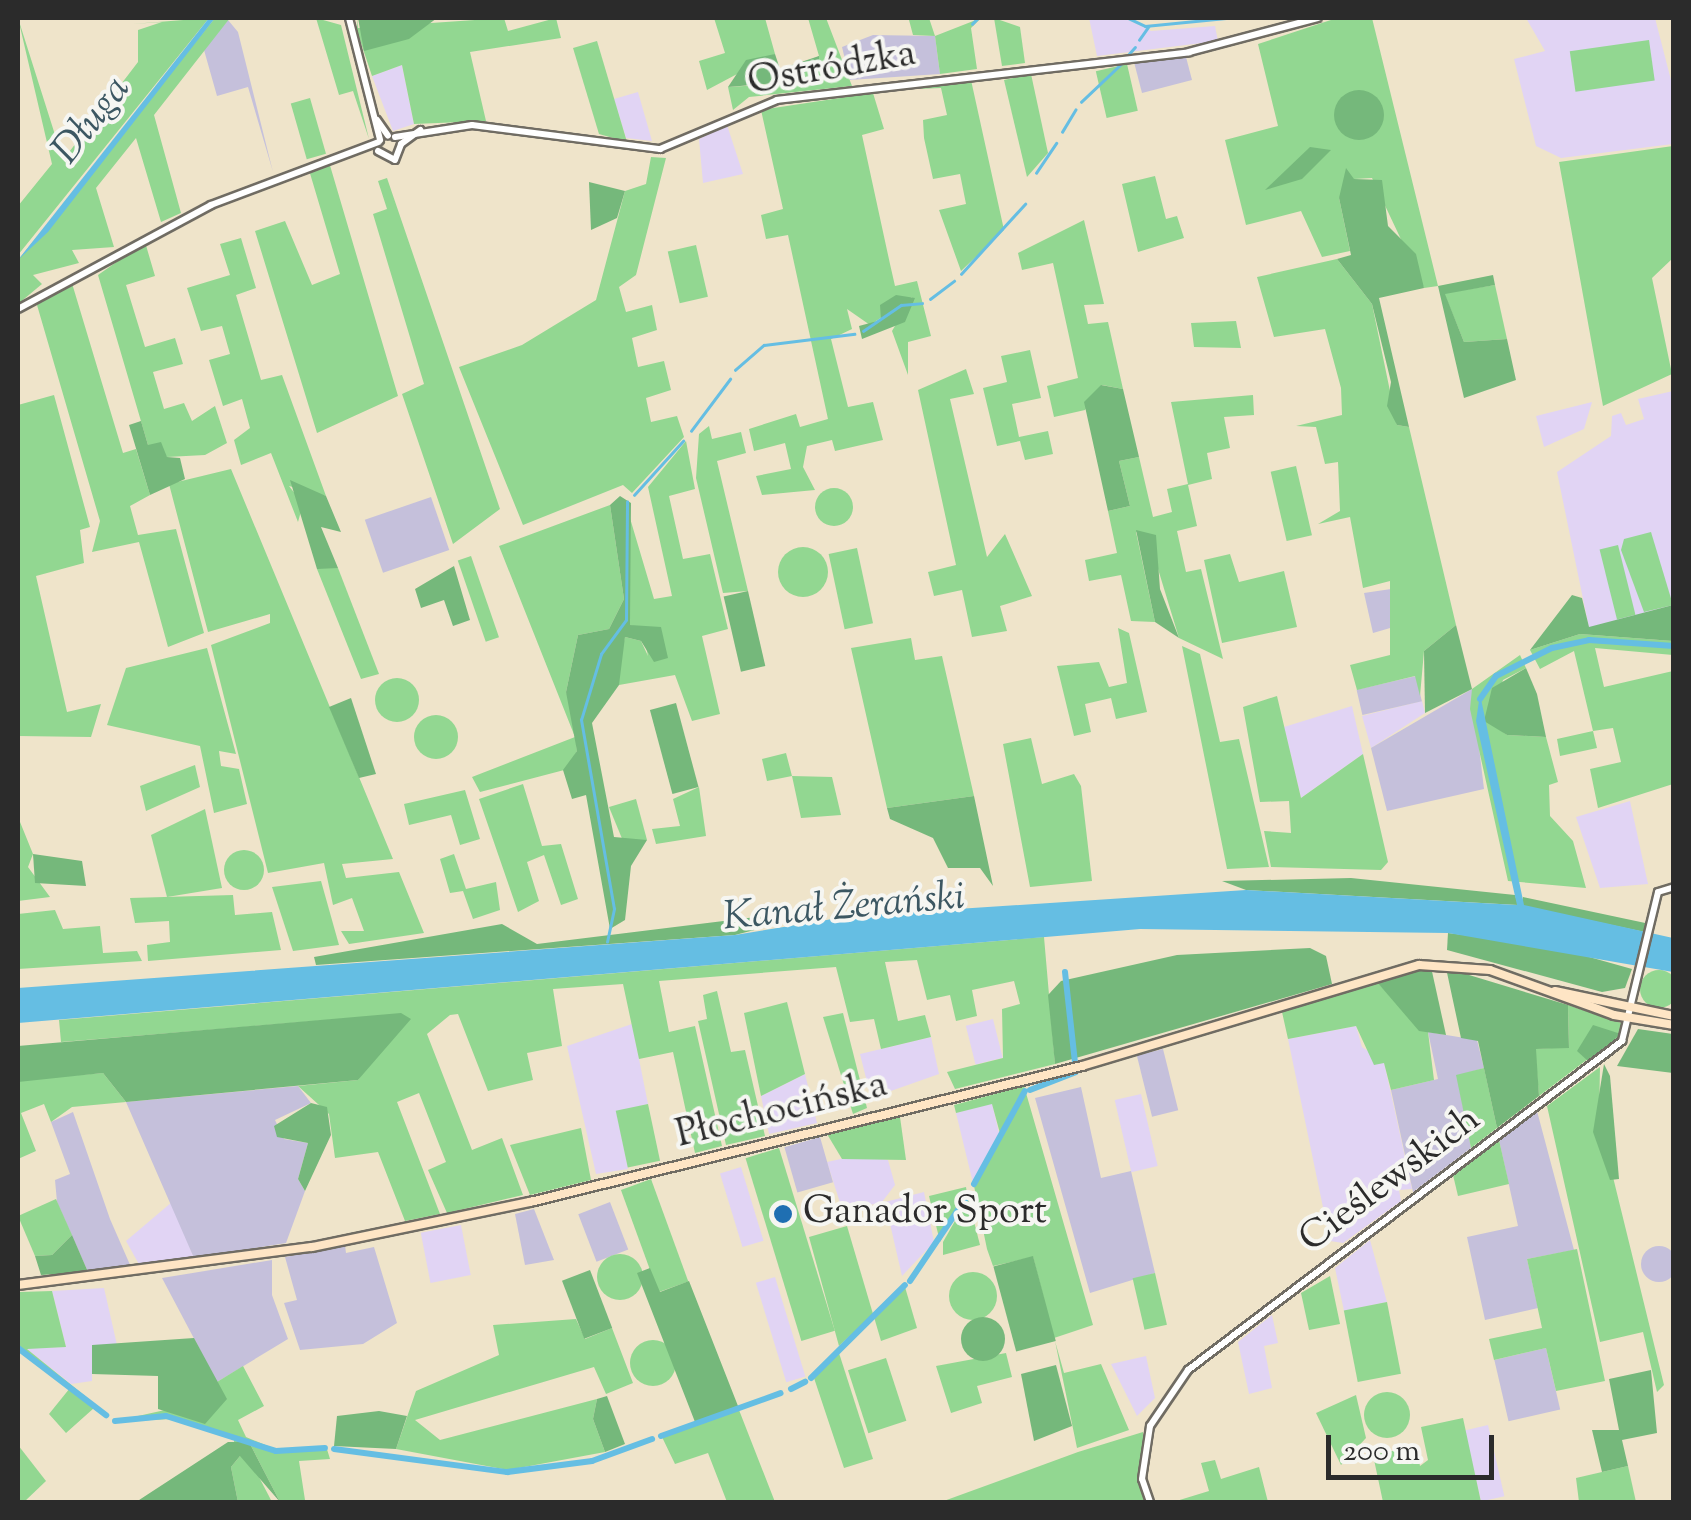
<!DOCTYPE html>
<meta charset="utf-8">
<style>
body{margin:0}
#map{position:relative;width:1691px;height:1520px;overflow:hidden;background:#efe4ca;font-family:"Sorts Mill Goudy",serif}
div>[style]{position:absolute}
.built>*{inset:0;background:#e1d4f4;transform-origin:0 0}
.industrial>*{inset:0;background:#c5c0db;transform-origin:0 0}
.round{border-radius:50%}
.green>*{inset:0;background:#92d791;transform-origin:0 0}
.forest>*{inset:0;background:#75b87b;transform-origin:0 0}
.water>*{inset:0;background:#65bee3}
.stream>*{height:2.5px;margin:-1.25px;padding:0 1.25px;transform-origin:1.25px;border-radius:1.25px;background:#65bee3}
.canal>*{height:6px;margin:-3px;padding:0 3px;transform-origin:3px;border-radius:3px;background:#65bee3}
.roads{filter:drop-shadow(2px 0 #706c63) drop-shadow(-2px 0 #706c63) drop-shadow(0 2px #706c63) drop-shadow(0 -2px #706c63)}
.tertiary>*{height:6px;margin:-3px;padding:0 3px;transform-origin:3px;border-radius:3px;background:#fff}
.secondary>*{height:8px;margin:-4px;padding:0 4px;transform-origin:4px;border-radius:4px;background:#fee5c5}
.dots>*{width:28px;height:28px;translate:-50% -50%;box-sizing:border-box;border:5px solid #f6f6f2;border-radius:50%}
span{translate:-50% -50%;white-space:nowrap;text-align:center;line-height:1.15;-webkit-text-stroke:8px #f6f6f2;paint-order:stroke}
.street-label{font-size:38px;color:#2b2b2b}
.poi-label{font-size:38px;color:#2b2b2b}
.left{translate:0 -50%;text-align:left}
.water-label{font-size:40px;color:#3c5762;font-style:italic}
.frame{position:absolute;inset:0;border:20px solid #2b2b2b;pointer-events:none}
.scale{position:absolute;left:1326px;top:1435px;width:168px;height:45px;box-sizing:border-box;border:5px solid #2b2b2b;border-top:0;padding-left:12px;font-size:30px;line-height:35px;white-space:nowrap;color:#2b2b2b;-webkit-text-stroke:8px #f6f6f2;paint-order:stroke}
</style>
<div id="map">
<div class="built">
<i style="clip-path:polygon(1089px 18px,1124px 18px,1151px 31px,1215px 26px,1218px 41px,1097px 56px)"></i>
<i style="clip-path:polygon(1526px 18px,1655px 18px,1673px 88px,1673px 144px,1561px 158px,1536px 146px,1514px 59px,1545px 51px)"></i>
<i style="clip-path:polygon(402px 65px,414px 124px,393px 131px,372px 76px)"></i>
<i style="clip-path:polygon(638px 92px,652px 141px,626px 138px,614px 99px)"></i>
<i style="clip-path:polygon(727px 125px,743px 174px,703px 183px,699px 139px)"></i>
<i style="clip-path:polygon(1673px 391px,1673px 605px,1589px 628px,1557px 472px,1611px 436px,1612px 416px,1621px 413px,1626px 425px,1644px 419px,1638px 399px)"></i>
<i style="clip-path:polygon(1592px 402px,1584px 429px,1544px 447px,1536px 416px)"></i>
<i style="clip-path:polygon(1422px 701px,1425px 713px,1371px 748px,1362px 716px)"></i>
<i style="clip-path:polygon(1352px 706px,1363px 754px,1301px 798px,1284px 727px)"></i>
<i style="clip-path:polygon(1630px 801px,1648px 884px,1600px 888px,1576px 817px)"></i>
<i style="left:993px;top:1019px;width:40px;height:28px;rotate:76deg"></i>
<i style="clip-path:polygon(632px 1024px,648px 1104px,617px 1112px,628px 1169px,596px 1174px,567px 1046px)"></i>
<i style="clip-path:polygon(1356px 1026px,1362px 1047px,1384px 1062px,1412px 1189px,1399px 1190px,1401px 1201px,1343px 1243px,1330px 1241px,1288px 1039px)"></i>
<i style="clip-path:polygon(931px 1037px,939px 1074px,871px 1098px,860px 1054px)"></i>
<i style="clip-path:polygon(805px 1074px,817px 1123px,769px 1134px,761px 1096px)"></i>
<i style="left:1141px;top:1094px;width:74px;height:27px;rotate:77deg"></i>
<i style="clip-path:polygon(992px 1103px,999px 1133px,973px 1183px,956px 1113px)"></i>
<i style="clip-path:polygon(859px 1155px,888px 1160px,895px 1185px,882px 1202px,843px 1212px,827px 1162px)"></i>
<i style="left:741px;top:1167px;width:77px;height:22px;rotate:73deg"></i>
<i style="clip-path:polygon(924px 1192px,934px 1242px,902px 1276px,885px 1202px)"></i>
<i style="clip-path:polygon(172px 1202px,194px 1258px,140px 1266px,126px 1241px)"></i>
<i style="left:461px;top:1225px;width:51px;height:41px;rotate:79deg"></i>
<i style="clip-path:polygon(1370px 1240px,1387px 1302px,1344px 1311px,1335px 1268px)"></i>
<i style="left:775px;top:1277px;width:104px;height:20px;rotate:73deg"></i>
<i style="clip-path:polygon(104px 1288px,117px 1345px,92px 1346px,92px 1381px,71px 1384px,25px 1348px,66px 1347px,52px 1291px)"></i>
<i style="clip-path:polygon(1272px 1315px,1278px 1343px,1264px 1346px,1272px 1388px,1249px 1394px,1238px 1342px)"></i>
<i style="clip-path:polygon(1146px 1356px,1155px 1398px,1137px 1416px,1111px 1364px)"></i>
<i style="left:1488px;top:1425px;width:73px;height:24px;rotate:77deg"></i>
</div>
<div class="industrial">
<i style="clip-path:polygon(228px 20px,238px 32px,273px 172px,248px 87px,217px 96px,204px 50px)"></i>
<i style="clip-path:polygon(873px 35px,935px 36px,940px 74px,850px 80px,842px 47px)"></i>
<i style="clip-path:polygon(1186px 57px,1192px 80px,1142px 93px,1134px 62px)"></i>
<i style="left:431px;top:497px;width:56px;height:70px;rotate:71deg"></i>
<i style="clip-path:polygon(1391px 589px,1397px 626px,1373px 633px,1364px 593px)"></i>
<i style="left:1416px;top:676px;width:26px;height:61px;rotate:77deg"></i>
<i style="clip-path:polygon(1472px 689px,1484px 789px,1387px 811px,1371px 748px)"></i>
<i style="clip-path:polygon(1428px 1032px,1477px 1040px,1484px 1068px,1457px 1076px,1471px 1148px,1413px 1192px,1391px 1090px,1438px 1079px)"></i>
<i style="left:1163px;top:1049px;width:63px;height:27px;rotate:76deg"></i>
<i style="clip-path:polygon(298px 1086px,311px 1103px,275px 1120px,284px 1139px,308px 1143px,298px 1179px,305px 1191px,286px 1243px,194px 1258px,126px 1102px)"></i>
<i style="clip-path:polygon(1081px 1087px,1101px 1178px,1131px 1171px,1155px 1273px,1090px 1293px,1035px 1098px)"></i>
<i style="clip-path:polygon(1537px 1111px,1574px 1250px,1527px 1259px,1538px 1308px,1485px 1320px,1467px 1237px,1518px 1226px,1499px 1140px)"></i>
<i style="clip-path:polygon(73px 1112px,110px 1219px,131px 1267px,88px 1272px,57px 1202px,55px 1180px,70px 1174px,51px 1122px)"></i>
<i style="left:820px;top:1137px;width:47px;height:37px;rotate:74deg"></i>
<i style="left:610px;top:1202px;width:51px;height:34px;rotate:69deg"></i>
<i style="clip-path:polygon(534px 1209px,554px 1260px,525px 1265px,515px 1214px)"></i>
<i style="clip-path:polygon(345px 1245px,346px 1253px,374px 1247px,397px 1323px,363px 1344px,300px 1350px,284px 1303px,297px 1300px,285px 1257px)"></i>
<i class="round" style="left:1641px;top:1246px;width:36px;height:36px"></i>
<i style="clip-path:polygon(272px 1260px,272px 1295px,288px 1339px,217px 1382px,162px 1278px)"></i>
<i style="left:1546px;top:1348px;width:63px;height:53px;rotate:77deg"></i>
</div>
<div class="green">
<i style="clip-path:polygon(18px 18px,63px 160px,138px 62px,138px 30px,162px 22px,132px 24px,209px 18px,18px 255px,18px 206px,52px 164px)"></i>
<i style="clip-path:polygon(215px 18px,230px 18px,154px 115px,181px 213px,161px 222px,136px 138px,96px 188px,114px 247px,72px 250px,79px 263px,33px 275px,42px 284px,18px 304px,18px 260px)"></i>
<i style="clip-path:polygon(316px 18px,341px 25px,369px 139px,353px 91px,339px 95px)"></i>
<i style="clip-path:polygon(357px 18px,358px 28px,504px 18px,508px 31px,556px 18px,561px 38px,470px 52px,486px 121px,414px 124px,402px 65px,372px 76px,357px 31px)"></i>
<i style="clip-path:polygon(714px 18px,765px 18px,775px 54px,707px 90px,699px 61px,725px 53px)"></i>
<i style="clip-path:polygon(808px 18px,826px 18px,852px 86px,749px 97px,733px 110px,728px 87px,774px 84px,819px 56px)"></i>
<i style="clip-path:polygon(929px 18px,935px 36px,981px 18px,971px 28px,977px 69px,940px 74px,935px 36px,913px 35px,909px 20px)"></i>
<i style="clip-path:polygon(994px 18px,1020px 27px,1025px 63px,1002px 66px)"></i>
<i style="clip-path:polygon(1337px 18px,1372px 18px,1438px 286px,1424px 288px,1372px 178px,1354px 179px,1339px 198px,1350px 251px,1322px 257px,1301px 211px,1246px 225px,1225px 140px,1278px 126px,1258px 44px)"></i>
<i style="left:1649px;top:40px;width:41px;height:80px;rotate:82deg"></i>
<i style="clip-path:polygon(597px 41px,627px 142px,599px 134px,573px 48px)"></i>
<i style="left:1127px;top:64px;width:48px;height:32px;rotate:77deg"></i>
<i style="clip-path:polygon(1031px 74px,1048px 153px,1027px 177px,1004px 80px)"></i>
<i style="clip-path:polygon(971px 80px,1004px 230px,961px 271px,939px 210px,966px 204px,960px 174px,933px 179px,924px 138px,923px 120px,947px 115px,941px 88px,917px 89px)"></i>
<i style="clip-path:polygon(873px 93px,884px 129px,862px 135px,890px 264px,895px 286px,917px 281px,931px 336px,908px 342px,908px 375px,892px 331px,912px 297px,870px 325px,847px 309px,852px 329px,831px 339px,848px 407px,873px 402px,883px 440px,835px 451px,832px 440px,807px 446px,803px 467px,815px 490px,762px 495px,756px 476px,791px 469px,785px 443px,754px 451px,749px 429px,796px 414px,800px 427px,828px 419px,788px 235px,766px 239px,761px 215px,783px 209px,761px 110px)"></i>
<i style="left:310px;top:98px;width:58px;height:20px;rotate:74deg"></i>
<i style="clip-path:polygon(1673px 146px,1673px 258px,1652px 278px,1672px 374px,1603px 406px,1559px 162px)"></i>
<i style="clip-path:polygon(651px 157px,666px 158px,636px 275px,619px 287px,626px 312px,652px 305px,657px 330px,632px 338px,638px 367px,664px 361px,671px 390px,646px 398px,651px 422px,677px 416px,684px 437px,632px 493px,623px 485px,523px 525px,459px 367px,522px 345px,596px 300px,625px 191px,646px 184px)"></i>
<i style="clip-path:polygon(329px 162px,398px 396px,317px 433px,255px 231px,285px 221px,312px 285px,340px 274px,309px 170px)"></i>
<i style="clip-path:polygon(1155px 176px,1166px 219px,1177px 216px,1184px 238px,1138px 252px,1122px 184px)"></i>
<i style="clip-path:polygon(387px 178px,500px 509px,453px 544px,402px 394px,424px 384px,373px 214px,387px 209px,378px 181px)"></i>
<i style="clip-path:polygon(1084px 220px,1104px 304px,1084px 305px,1088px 324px,1108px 322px,1123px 389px,1102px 385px,1085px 410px,1054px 417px,1047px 386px,1078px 378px,1069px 336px,1053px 263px,1022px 270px,1018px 253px)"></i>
<i style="clip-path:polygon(241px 238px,256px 288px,236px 295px,261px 380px,282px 375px,326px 496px,289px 486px,303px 504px,298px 522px,271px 453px,241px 465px,234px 440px,250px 428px,242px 399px,223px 406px,209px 360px,230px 354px,222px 326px,201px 331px,187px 288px,230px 275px,220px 244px)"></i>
<i style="clip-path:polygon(145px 242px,155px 276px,126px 285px,145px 347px,175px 338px,183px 364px,153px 372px,164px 409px,184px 403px,192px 421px,215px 406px,227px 443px,205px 455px,167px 457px,148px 445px,98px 275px)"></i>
<i style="left:696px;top:245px;width:53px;height:29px;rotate:77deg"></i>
<i style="clip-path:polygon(1337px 259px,1372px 304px,1397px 425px,1409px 427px,1456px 625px,1424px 651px,1420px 696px,1415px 676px,1357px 690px,1350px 665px,1390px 655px,1390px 581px,1363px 588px,1350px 517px,1318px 524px,1340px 511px,1338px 462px,1325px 464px,1316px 427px,1296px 426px,1342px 415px,1341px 388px,1325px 329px,1274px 337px,1257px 277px)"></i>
<i style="clip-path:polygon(71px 280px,123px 453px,136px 449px,150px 495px,130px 506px,138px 535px,176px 529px,204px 633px,168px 647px,139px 542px,92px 552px,100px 521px,37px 305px)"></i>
<i style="clip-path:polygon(1495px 285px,1507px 339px,1464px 342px,1444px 293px)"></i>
<i style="clip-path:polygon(1236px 321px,1241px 348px,1194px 347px,1191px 323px)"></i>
<i style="clip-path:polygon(1030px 350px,1041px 398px,1012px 404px,1019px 437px,1048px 431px,1053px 454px,1025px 460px,1020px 441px,997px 446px,983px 388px,1007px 382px,1001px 356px)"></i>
<i style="clip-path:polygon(966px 369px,974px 394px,950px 399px,987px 557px,1005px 534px,1032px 596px,1000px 606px,1007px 631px,972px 637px,962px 590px,934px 596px,928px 572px,956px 565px,918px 390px)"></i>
<i style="clip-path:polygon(54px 395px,90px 527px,80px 530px,84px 563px,36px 576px,67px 712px,101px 704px,91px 737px,18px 736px,18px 405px)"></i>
<i style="clip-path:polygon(1253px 395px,1254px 415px,1224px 417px,1230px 448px,1207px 453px,1212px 479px,1188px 485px,1197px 526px,1177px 531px,1186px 572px,1201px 569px,1223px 659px,1179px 638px,1148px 536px,1136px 532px,1155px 622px,1131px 621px,1121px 575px,1089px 581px,1085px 560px,1117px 553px,1108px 511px,1130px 506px,1119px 461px,1139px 457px,1153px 517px,1172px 512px,1167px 489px,1188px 484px,1171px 402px)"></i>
<i style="clip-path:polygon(709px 426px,712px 439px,741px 432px,746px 453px,717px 461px,748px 591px,723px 593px,696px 478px,699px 434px)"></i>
<i style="clip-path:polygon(686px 441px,695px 489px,669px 496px,683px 559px,710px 554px,728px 629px,702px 636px,720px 714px,692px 721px,675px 675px,619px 685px,616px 673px,625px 637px,641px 641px,648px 656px,642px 629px,630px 625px,627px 508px,654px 599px,672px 596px,648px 487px)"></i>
<i style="left:1296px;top:466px;width:71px;height:26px;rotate:77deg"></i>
<i style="clip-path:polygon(231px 469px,393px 859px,342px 864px,346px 878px,399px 872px,424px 933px,349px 944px,341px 931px,364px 931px,352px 898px,333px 905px,324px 863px,268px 873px,211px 645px,270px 623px,270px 614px,208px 632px,169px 484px)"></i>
<i class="round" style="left:815px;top:488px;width:38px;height:38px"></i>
<i style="clip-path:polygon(610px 505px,624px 599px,609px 629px,578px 635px,566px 692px,574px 707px,577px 751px,568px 769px,480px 792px,472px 777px,575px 737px,499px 546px)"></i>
<i style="clip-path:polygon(1651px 532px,1673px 605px,1644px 612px,1621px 550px,1624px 539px)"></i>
<i style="left:1618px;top:545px;width:72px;height:19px;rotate:76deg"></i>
<i class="round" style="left:778px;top:547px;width:50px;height:50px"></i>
<i style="left:857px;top:548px;width:77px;height:29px;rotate:78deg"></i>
<i style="clip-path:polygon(1230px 554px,1239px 582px,1284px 571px,1297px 627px,1222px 643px,1204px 560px)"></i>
<i style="left:471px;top:556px;width:86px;height:14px;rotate:71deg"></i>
<i style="clip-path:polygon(324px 563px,338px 568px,379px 674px,361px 679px,317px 569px)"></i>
<i style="clip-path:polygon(1118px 628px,1129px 633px,1147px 712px,1116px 719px,1111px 698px,1085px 704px,1091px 732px,1074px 736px,1057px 666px,1099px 662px,1109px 687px,1127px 683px)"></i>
<i style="clip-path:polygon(1580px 634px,1673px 641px,1673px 655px,1595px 648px,1604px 687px,1673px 671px,1673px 784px,1598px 808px,1590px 769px,1621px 762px,1613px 728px,1593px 731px,1597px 748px,1560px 756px,1557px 739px,1593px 731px,1574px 651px,1540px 669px,1530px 650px)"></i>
<i style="clip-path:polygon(911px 638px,915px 660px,942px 656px,974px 796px,887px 808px,851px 648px)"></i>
<i style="clip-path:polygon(1182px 646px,1200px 654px,1220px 742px,1239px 739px,1269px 867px,1227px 869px)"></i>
<i style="clip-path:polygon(207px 648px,236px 754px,219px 751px,221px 766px,239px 769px,247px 804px,214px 813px,200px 746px,107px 725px,126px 668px)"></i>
<i style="clip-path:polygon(1520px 655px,1526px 668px,1503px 680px,1491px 723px,1507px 735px,1546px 737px,1558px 782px,1549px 785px,1550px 816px,1573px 841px,1586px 888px,1508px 881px,1470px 709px,1472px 689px)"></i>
<i class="round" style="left:375px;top:678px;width:44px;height:44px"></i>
<i style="clip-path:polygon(1277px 696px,1301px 798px,1363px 754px,1388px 862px,1381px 870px,1271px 867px,1264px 831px,1291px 833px,1289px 801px,1260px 802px,1243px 707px)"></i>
<i class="round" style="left:414px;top:715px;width:44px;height:44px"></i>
<i style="clip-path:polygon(1031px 738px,1042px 784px,1074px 774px,1081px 786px,1092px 881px,1030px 887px,1003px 744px)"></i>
<i style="clip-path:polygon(786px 753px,792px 776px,832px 777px,841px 815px,801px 818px,792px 776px,767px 781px,762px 759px)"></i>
<i style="clip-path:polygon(195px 765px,200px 787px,146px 811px,140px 786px)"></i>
<i style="clip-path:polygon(523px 784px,542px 846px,561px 844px,578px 899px,561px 905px,544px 855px,527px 862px,539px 901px,518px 912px,479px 799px)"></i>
<i style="clip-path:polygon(699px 787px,706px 836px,656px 844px,652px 829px,680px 826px,673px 799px)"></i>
<i style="clip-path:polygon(465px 790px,480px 839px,460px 845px,451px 815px,409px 825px,404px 804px)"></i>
<i style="clip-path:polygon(636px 799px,647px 840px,623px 841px,609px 807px)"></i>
<i style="clip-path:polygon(205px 809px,222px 888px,167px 897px,151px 835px)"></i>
<i style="clip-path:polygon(18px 817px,33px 854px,28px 867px,50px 897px,18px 901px)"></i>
<i class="round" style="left:224px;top:850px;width:40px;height:40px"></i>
<i style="clip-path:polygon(454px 854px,466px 889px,496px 882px,500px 910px,473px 919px,463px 891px,450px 893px,440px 859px)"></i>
<i style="clip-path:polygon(321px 881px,339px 945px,293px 951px,272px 887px)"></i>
<i style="clip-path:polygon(233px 895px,235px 915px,272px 912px,281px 950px,148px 961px,147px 945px,170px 942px,169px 921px,135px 923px,130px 898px)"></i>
<i style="clip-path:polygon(55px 910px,63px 929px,100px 926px,103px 953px,137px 951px,142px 961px,18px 969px,18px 914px)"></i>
<i style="clip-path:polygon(1044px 937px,1055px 1064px,955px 1089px,947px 1072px,1003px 1058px,1002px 1009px,1020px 1004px,1014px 981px,972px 990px,977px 1016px,956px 1021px,950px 995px,927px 1000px,917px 960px,885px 962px,898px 1021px,925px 1015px,931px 1037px,881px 1049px,874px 1019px,850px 1022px,836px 967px,659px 981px,669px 1032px,695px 1026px,722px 1146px,695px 1153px,673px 1052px,639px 1059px,623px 984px,553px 989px,562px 1046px,527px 1053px,533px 1080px,488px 1091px,458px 1014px,450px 1015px,427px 1034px,472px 1150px,502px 1138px,523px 1195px,447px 1213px,428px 1170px,446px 1162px,419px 1093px,397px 1102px,440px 1214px,405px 1221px,378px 1152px,335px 1158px,329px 1114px,298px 1086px,358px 1080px,401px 1014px,61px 1042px,59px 1020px)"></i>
<i class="round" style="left:1640px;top:970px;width:38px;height:38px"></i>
<i style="clip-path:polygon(1377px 982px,1428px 1032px,1434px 1080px,1391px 1090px,1384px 1063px,1374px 1065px,1356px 1026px,1288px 1039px,1282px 1012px)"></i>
<i style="clip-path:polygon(717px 991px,731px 1052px,745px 1050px,765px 1136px,726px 1145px,698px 1021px,707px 1019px,703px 995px)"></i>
<i style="clip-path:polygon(787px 1002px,805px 1074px,761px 1096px,744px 1013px)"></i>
<i style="clip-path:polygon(1568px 1005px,1621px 1023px,1621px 1034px,1539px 1096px,1535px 1049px,1569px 1047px)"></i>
<i style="clip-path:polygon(843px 1013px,867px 1108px,853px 1114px,823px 1017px)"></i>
<i style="clip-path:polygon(1600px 1067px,1599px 1120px,1664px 1385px,1657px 1392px,1643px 1332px,1600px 1342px,1547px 1106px)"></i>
<i style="clip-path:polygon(1484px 1068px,1497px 1128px,1471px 1148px,1456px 1075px)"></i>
<i style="clip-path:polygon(103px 1073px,126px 1102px,72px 1107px,51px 1122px,44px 1104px,21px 1113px,36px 1151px,18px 1159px,18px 1080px)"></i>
<i style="clip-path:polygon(1024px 1086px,1093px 1325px,1054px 1338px,1033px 1257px,993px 1266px,987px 1249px,974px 1186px,1001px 1137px,992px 1104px,956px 1113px,954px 1105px)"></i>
<i style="left:648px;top:1104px;width:58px;height:33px;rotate:78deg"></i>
<i style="clip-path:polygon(900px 1117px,906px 1160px,842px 1159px,827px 1134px)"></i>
<i style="clip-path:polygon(581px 1128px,591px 1180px,530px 1195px,510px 1145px)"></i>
<i style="clip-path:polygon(1499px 1140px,1509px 1184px,1458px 1196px,1453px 1175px)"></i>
<i style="left:779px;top:1148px;width:191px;height:35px;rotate:73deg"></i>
<i style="left:651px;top:1179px;width:109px;height:32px;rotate:70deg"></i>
<i style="clip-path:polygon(966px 1187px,967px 1194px,940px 1242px,929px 1196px)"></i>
<i style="clip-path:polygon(968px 1198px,980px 1245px,943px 1255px,943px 1242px)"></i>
<i style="clip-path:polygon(56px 1199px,72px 1235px,52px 1255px,35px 1256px,18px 1216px)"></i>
<i style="clip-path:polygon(847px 1226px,873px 1314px,839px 1346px,809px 1237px)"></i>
<i style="clip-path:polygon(1577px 1249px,1605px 1381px,1556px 1391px,1546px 1348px,1494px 1360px,1489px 1339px,1542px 1328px,1527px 1259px)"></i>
<i class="round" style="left:597px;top:1254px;width:46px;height:46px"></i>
<i class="round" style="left:949px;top:1272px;width:48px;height:48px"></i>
<i style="left:1155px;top:1273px;width:53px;height:23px;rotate:77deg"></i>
<i style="clip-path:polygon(1330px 1276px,1340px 1324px,1309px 1330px,1301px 1293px)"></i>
<i style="clip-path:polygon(905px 1287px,917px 1328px,881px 1341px,874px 1317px)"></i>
<i style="clip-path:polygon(52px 1291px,66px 1347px,27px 1349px,107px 1414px,94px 1408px,66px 1433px,49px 1414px,70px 1388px,18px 1349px,20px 1292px)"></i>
<i style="left:1387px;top:1302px;width:73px;height:44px;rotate:79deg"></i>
<i style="clip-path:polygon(576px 1319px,585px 1339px,612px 1328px,633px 1383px,606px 1394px,594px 1367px,415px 1420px,440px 1440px,597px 1399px,593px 1419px,605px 1452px,508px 1470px,396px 1449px,416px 1391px,499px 1355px,493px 1325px)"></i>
<i class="round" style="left:630px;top:1340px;width:46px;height:46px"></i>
<i style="clip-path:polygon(1055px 1341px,1064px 1373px,1101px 1364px,1129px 1430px,1077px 1448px)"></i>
<i style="clip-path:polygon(839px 1353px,873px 1459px,844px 1468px,814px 1378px)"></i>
<i style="clip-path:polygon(1006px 1353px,1012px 1377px,977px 1386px,982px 1403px,951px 1413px,936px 1366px)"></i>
<i style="left:886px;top:1358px;width:66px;height:40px;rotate:72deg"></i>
<i style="clip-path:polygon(243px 1366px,264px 1406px,238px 1420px,246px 1437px,275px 1449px,326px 1446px,330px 1459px,299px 1461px,305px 1500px,280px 1502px,249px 1442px,234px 1446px,234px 1436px,171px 1419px,111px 1422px,174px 1408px,208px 1414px,226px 1399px,217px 1382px)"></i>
<i class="round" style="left:1364px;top:1392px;width:46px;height:46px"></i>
<i style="clip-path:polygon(1356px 1395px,1366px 1438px,1341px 1465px,1316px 1413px)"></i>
<i style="clip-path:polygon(739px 1410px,775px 1502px,727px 1502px,708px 1453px,675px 1464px,662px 1437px)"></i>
<i style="clip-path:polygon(1463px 1418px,1481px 1502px,1383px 1502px,1373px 1455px,1416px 1446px,1420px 1466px,1428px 1460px,1421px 1427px)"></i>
<i style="clip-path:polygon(1143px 1432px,1145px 1502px,941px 1502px,1078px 1452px)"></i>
<i style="clip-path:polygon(18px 1445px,46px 1481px,24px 1502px,18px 1502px)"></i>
<i style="clip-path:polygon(240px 1456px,248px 1456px,272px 1502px,238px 1502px,231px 1467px)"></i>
<i style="clip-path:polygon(1215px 1460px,1221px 1479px,1259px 1467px,1268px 1502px,1173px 1502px,1209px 1491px,1201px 1463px)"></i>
<i style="clip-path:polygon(1628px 1466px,1636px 1502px,1579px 1502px,1576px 1478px)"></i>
</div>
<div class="forest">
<i style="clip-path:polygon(358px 18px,437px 18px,409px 39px,364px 51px)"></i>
<i style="clip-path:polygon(775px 54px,780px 69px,819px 56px,819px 64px,789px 82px,728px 87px,746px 60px)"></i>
<i class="round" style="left:1334px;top:90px;width:50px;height:50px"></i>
<i style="clip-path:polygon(1310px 147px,1331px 150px,1302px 179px,1265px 190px)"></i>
<i style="clip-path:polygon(1346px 168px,1354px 179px,1382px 180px,1388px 226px,1416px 254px,1424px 288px,1379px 298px,1409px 427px,1397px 425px,1387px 406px,1391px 382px,1372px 304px,1337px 259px,1351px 255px,1339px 198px)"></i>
<i style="clip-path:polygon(589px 182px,625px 191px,617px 218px,591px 230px)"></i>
<i style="clip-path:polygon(1493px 275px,1495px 285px,1445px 294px,1464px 342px,1507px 339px,1516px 380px,1464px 398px,1438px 286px)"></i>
<i style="clip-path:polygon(896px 295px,915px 298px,905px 322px,862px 339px,859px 326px,881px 320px,880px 305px)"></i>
<i style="clip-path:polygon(1101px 385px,1123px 389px,1139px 457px,1119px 461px,1130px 506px,1108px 511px,1084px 402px)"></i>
<i style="clip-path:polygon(141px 421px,148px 445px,161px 442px,167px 457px,180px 458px,185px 479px,150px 495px,129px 425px)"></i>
<i style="clip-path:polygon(290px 480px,326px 496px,341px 532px,321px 527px,338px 568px,317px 569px)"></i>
<i style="clip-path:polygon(620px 496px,631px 503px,630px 625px,661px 627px,668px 658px,654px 662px,641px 641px,625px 637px,619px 685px,592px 723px,614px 837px,647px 840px,631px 866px,625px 920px,610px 929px,586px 795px,572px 799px,563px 770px,577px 751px,566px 692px,578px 635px,609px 629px,624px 599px,610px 505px)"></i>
<i style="clip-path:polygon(1136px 530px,1156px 535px,1160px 589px,1179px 638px,1155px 622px)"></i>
<i style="clip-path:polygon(454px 566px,470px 620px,453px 626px,444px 600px,421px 608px,415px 589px)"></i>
<i style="left:748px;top:591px;width:77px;height:25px;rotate:77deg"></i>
<i style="clip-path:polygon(1572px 595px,1582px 598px,1589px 627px,1673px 605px,1673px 641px,1580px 634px,1530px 650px)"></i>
<i style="clip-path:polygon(1456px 625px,1472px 689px,1425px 713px,1424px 651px)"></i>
<i style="clip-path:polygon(1526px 668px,1537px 694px,1546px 737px,1507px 735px,1484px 721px,1492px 688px)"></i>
<i style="clip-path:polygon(351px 698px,376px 774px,359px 778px,329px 707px)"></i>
<i style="left:676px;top:703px;width:87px;height:27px;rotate:75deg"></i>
<i style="clip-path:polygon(974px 796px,993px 886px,980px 868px,948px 868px,933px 838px,890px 819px,887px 808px)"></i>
<i style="clip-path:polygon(33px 854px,82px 861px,86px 886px,35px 883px)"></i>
<i style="clip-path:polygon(1351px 878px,1515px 895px,1518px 905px,1246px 890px,1222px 881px)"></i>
<i style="left:1523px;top:897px;width:125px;height:9px;rotate:12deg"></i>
<i style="clip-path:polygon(781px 914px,781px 923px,735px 935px,316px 965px,314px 957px,502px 924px,537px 944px)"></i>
<i style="clip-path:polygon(1448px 933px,1550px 946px,1632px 969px,1625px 988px,1602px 992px,1447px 950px)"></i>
<i style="clip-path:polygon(1310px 948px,1326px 956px,1332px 984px,1055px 1064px,1048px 995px,1061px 981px,1177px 955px)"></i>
<i style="clip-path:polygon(1431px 967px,1446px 1035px,1419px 1031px,1377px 982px)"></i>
<i style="clip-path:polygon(1446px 968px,1568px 1005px,1569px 1048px,1536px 1049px,1539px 1096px,1497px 1128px,1478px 1041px,1461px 1038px)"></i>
<i style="clip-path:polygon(401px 1013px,411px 1019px,358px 1080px,126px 1102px,103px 1073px,18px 1082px,18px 1046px)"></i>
<i style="clip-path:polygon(1593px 1025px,1621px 1034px,1589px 1062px,1577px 1051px)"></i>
<i style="clip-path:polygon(1638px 1029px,1673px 1034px,1673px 1073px,1617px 1066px)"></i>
<i style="clip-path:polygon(1604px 1064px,1610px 1076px,1619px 1179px,1610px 1180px,1593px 1132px)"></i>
<i style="clip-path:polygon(311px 1103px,327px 1107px,331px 1135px,305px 1191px,298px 1179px,308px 1143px,277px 1137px,274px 1126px)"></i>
<i style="clip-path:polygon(72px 1235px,88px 1272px,41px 1275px,35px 1256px,52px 1255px)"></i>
<i style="left:1033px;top:1256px;width:88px;height:41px;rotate:75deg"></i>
<i style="clip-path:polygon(650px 1268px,660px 1292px,689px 1281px,738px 1406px,695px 1422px,637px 1273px)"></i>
<i style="left:590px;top:1270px;width:62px;height:30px;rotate:69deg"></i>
<i class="round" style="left:961px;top:1317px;width:44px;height:44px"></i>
<i style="clip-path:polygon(194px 1338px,227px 1399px,205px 1424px,158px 1409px,158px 1376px,92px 1374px,92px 1345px)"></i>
<i style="clip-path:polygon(1056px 1365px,1072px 1426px,1034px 1441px,1021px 1374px)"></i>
<i style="clip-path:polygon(1651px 1370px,1657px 1433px,1622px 1440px,1628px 1466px,1602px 1472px,1592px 1430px,1619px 1430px,1609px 1379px)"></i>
<i style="clip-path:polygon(607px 1396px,625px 1444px,605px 1452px,593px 1419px,597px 1399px)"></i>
<i style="clip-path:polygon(379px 1411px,407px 1416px,396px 1449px,334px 1446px,337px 1416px)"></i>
<i style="clip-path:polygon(228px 1442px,249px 1442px,280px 1502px,240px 1456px,231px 1467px,238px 1502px,136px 1502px)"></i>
</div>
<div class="water">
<i style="clip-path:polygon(209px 18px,215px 18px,48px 232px,18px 260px)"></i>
<i style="clip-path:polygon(1480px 694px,1524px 905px,1673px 938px,1673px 972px,1448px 933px,1140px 929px,18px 1023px,18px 988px,735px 935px,851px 916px,1246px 890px,1517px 905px,1476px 721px)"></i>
</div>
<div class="stream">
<i style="left:1128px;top:18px;width:19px;rotate:25deg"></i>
<i style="left:1145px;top:26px;width:81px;rotate:-5.6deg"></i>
<i style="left:972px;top:24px;width:8px;rotate:-45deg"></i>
<i style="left:1139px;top:40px;width:16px;rotate:-55deg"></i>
<i style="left:1126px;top:57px;width:13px;rotate:-48deg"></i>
<i style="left:1081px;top:102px;width:55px;rotate:-43.5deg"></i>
<i style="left:1062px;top:132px;width:26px;rotate:-59deg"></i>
<i style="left:1036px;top:173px;width:36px;rotate:-56deg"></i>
<i style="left:961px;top:274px;width:95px;rotate:-47.6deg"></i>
<i style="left:930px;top:299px;width:30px;rotate:-37deg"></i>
<i style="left:863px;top:331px;width:46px;rotate:-34.4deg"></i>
<i style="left:901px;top:305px;width:21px;rotate:-5deg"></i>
<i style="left:735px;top:370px;width:38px;rotate:-41deg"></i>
<i style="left:764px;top:345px;width:91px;rotate:-7deg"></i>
<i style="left:691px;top:431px;width:65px;rotate:-53.1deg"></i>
<i style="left:634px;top:495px;width:73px;rotate:-47.8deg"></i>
<i style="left:607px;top:942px;width:34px;rotate:-78deg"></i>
<i style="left:614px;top:909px;width:192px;rotate:-99.9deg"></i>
<i style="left:581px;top:720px;width:69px;rotate:-73.1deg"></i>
<i style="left:601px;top:654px;width:42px;rotate:-53.7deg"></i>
<i style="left:626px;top:620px;width:118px;rotate:-89.5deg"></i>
</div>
<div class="canal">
<i style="left:1480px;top:699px;width:28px;rotate:-55deg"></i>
<i style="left:1496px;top:676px;width:63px;rotate:-26.6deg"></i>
<i style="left:1552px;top:648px;width:38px;rotate:-12deg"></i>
<i style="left:1589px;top:640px;width:85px;rotate:4deg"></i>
<i style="left:1065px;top:972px;width:91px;rotate:83.7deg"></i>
<i style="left:1030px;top:1090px;width:49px;rotate:-21.4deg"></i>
<i style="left:974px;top:1184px;width:106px;rotate:-61.3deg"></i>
<i style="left:910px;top:1281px;width:104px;rotate:-56deg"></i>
<i style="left:18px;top:1348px;width:111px;rotate:37.3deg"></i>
<i style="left:811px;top:1378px;width:132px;rotate:-44.7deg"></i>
<i style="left:791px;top:1389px;width:16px;rotate:-27deg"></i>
<i style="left:115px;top:1421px;width:51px;rotate:-5.6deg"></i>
<i style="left:166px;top:1416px;width:115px;rotate:17.7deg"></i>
<i style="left:276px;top:1451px;width:49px;rotate:-3.5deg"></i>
<i style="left:661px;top:1436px;width:127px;rotate:-19.7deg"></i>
<i style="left:334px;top:1449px;width:175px;rotate:7.6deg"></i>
<i style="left:507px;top:1472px;width:86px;rotate:-7.4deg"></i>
<i style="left:592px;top:1461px;width:64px;rotate:-20.1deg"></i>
</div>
<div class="roads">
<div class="tertiary">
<i style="left:349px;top:18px;width:126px;rotate:75.7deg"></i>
<i style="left:377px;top:120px;width:19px;rotate:55deg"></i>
<i style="left:395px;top:137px;width:78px;rotate:-8.9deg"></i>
<i style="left:472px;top:125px;width:190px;rotate:7.3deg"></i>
<i style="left:660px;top:149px;width:127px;rotate:-22.7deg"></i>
<i style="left:777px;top:100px;width:415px;rotate:-6.6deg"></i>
<i style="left:1189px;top:52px;width:133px;rotate:-14.8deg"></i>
<i style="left:401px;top:144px;width:24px;rotate:-36deg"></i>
<i style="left:378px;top:151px;width:19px;rotate:28deg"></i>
<i style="left:395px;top:160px;width:17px;rotate:-69deg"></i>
<i style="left:18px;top:309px;width:219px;rotate:-28.3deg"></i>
<i style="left:211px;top:205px;width:179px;rotate:-20.6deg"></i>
<i style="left:1150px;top:1502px;width:24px;rotate:-109deg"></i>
<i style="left:1142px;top:1479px;width:54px;rotate:-81.4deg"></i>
<i style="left:1150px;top:1426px;width:68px;rotate:-55.8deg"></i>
<i style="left:1188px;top:1370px;width:545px;rotate:-37.16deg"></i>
<i style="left:1622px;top:1041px;width:153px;rotate:-76.4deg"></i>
<i style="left:1658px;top:892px;width:17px;rotate:-17deg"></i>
</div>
<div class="secondary">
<i style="left:1555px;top:991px;width:122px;rotate:11.9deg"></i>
<i style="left:18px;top:1285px;width:296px;rotate:-7.4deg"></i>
<i style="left:312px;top:1247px;width:223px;rotate:-11.7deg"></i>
<i style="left:530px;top:1202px;width:569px;rotate:-13.84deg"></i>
<i style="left:1082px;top:1066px;width:352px;rotate:-16.7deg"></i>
<i style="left:1419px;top:965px;width:71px;rotate:4deg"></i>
<i style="left:1490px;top:970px;width:132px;rotate:19.9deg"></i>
<i style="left:1614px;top:1015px;width:61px;rotate:9.5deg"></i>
</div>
</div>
<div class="dots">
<i style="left:783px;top:1214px;background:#1f6fb2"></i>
</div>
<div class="street-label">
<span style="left:832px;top:70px;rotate:-10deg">Ostródzka</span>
<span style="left:782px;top:1112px;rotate:-14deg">Płochocińska</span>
<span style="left:1391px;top:1181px;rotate:-37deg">Cieślewskich</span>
</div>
<div class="poi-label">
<span class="left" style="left:803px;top:1214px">Ganador Sport</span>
</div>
<div class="water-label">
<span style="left:93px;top:121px;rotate:-52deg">Długa</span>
<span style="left:844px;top:909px;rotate:-5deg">Kanał Żerański</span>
</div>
<div class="frame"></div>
<div class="scale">200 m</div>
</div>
